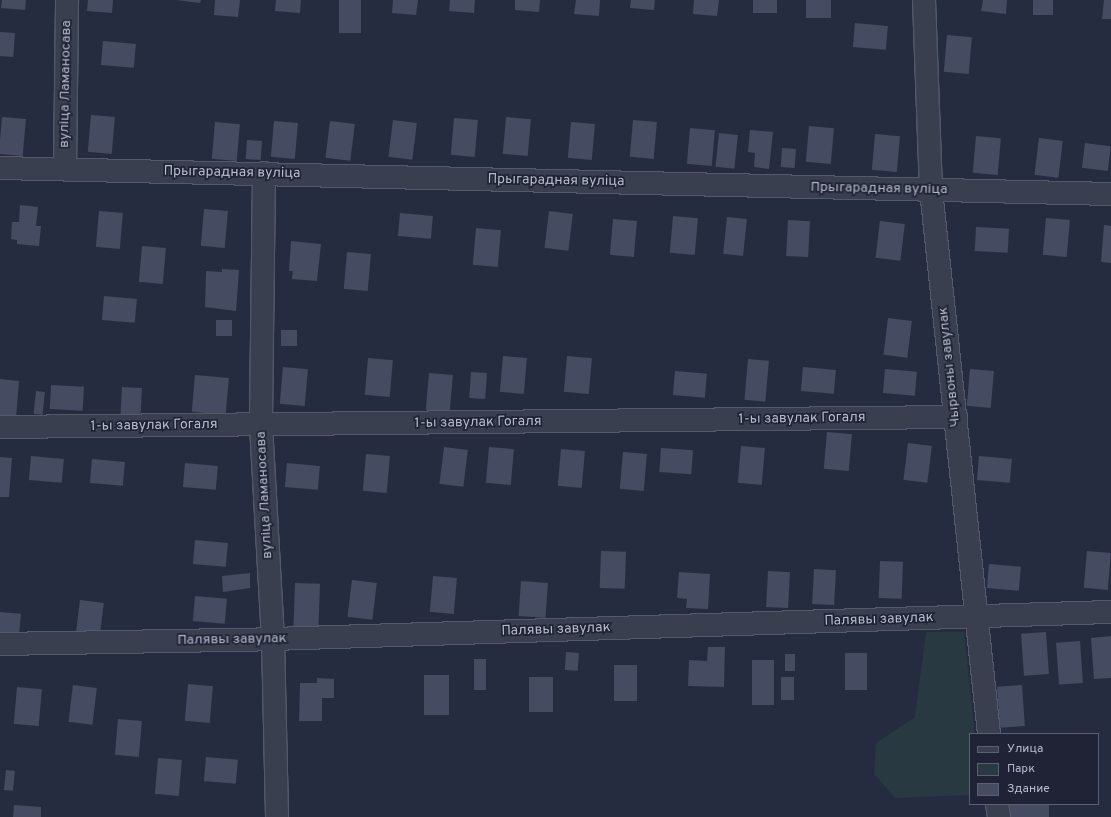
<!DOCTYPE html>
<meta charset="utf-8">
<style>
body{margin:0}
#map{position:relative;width:1111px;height:817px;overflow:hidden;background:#262c40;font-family:Overpass,sans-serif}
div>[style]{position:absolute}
.green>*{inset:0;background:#283941}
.building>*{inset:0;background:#454b61;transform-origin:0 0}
.roads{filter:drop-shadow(1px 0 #55596a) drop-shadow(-1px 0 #55596a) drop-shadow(0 1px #55596a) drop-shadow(0 -1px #55596a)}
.street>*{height:22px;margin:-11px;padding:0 11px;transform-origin:11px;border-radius:11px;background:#3a3f50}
span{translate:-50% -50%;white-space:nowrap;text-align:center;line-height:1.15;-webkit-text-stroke:3.5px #1f2335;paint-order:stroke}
.street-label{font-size:14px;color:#b7baca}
.legend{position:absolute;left:969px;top:733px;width:130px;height:72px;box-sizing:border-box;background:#1f2335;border:1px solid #5c5f71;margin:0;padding:5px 7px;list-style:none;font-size:12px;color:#b7baca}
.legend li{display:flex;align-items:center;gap:8px;height:20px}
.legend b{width:20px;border:1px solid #5c5f71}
</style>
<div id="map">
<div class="green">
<i style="clip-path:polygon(926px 632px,964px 632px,975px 734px,970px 734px,970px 795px,895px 798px,874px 774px,876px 743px,915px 717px)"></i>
</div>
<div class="building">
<i style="clip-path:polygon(2px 0,26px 0,25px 10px,1px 8px)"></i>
<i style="clip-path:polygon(88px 0,113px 0,112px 13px,87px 11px)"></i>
<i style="clip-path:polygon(176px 0,201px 0,200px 3px)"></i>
<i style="clip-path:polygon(215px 0,240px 0,238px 17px,214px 15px)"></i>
<i style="clip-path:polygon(276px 0,301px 0,300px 13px,275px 11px)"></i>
<i style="left:339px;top:0;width:22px;height:33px"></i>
<i style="clip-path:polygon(393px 0,418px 0,416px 15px,392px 13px)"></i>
<i style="clip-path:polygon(450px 0,475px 0,474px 13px,449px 11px)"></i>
<i style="clip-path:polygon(515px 0,540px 0,539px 12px,515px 10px)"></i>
<i style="clip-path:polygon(576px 0,600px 0,599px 16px,574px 14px)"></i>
<i style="clip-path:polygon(631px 0,655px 0,654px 10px,630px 8px)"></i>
<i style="clip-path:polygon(694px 0,719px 0,717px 16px,693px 14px)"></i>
<i style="left:753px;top:0;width:24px;height:13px"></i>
<i style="left:806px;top:0;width:25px;height:18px"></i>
<i style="clip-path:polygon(983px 0,1007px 0,1006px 14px,981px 11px)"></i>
<i style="left:1033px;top:0;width:20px;height:15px"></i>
<i style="clip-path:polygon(1104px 0,1111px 0,1111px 19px,1102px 19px)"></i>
<i style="left:855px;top:23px;width:33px;height:24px;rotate:5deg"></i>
<i style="left:0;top:32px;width:15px;height:24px;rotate:4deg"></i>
<i style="left:947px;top:35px;width:25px;height:37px;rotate:5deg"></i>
<i style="left:103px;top:41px;width:33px;height:24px;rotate:5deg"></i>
<i style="left:91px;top:115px;width:24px;height:37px;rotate:5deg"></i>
<i style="left:2px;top:117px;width:24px;height:37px;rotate:5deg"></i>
<i style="left:506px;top:117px;width:25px;height:37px;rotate:5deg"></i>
<i style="left:454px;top:118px;width:24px;height:37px;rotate:5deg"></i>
<i style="left:393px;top:120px;width:24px;height:37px;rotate:7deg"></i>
<i style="left:633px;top:120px;width:24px;height:37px;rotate:5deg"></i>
<i style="left:274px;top:121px;width:24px;height:36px;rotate:5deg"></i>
<i style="left:330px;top:121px;width:25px;height:37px;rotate:7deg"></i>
<i style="left:215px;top:122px;width:25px;height:37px;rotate:5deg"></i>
<i style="left:571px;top:122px;width:24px;height:36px;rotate:5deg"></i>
<i style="left:809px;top:126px;width:25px;height:36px;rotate:5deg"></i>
<i style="left:690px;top:128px;width:25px;height:36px;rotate:5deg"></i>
<i style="clip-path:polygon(750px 130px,773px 132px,769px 169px,754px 167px,755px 153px,748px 152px)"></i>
<i style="left:719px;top:133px;width:19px;height:34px;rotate:6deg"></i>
<i style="left:875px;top:134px;width:25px;height:36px;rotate:5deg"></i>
<i style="left:976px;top:136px;width:25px;height:37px;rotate:5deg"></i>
<i style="left:1039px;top:138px;width:24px;height:37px;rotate:7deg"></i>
<i style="left:247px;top:140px;width:15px;height:19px;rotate:4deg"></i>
<i style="left:1085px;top:143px;width:26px;height:25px;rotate:7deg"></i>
<i style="left:782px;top:148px;width:14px;height:19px;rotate:4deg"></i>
<i style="clip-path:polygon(20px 205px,38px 207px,36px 226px,41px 226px,39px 246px,17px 244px,17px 240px,11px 239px,12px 222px,19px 222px)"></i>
<i style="left:204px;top:209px;width:24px;height:37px;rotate:5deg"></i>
<i style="left:99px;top:211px;width:24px;height:36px;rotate:5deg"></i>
<i style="left:549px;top:211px;width:24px;height:37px;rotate:7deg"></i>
<i style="left:400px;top:213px;width:33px;height:23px;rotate:5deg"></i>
<i style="left:673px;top:216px;width:25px;height:37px;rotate:5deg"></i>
<i style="left:727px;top:217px;width:20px;height:37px;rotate:6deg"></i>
<i style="left:1046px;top:218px;width:24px;height:37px;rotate:5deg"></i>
<i style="left:613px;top:219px;width:24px;height:36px;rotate:5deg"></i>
<i style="left:788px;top:220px;width:22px;height:36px;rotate:3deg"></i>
<i style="left:880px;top:221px;width:25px;height:37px;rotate:7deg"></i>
<i style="clip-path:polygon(1104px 225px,1111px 226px,1111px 263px,1101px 262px)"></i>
<i style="left:976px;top:227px;width:33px;height:24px;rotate:3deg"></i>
<i style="left:476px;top:228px;width:25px;height:37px;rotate:5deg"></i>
<i style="clip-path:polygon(291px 241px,321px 244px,317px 281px,292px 279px,293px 271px,289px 271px)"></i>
<i style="left:142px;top:246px;width:24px;height:36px;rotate:5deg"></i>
<i style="left:347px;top:252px;width:24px;height:37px;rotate:5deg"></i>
<i style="clip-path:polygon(222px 269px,239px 270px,236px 311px,205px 307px,206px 271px,222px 272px)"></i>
<i style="left:104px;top:296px;width:33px;height:24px;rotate:5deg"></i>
<i style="left:888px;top:318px;width:24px;height:37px;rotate:7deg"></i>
<i style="left:216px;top:320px;width:16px;height:16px"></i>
<i style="left:281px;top:330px;width:16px;height:16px"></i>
<i style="left:503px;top:356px;width:24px;height:36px;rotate:5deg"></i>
<i style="left:567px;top:356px;width:25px;height:36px;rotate:5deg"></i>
<i style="left:368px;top:358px;width:25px;height:37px;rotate:5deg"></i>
<i style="left:748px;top:359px;width:21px;height:41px;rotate:5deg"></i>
<i style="left:283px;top:367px;width:25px;height:37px;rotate:5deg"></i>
<i style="left:803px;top:367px;width:33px;height:24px;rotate:5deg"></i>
<i style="left:885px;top:369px;width:32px;height:24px;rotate:5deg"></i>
<i style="left:970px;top:369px;width:24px;height:37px;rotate:5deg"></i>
<i style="left:675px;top:371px;width:32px;height:24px;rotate:5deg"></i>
<i style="left:471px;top:372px;width:16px;height:26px;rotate:4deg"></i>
<i style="left:429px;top:373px;width:24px;height:37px;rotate:5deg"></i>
<i style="left:195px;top:375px;width:34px;height:37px;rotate:5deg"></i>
<i style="clip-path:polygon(0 379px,19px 381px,16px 418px,0 416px)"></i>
<i style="left:51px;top:385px;width:33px;height:24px;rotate:3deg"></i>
<i style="left:122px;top:387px;width:20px;height:29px;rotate:3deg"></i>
<i style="left:36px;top:391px;width:9px;height:23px;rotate:6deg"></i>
<i style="left:827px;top:432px;width:25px;height:37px;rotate:5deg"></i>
<i style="left:908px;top:443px;width:24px;height:37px;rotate:7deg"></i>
<i style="left:741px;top:446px;width:24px;height:37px;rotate:5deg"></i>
<i style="left:444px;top:447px;width:24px;height:37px;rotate:7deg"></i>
<i style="left:489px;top:447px;width:25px;height:36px;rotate:5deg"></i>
<i style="left:661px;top:448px;width:32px;height:24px;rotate:4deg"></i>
<i style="left:561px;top:449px;width:24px;height:37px;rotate:5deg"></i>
<i style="left:623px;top:452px;width:24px;height:37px;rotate:5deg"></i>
<i style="left:366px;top:454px;width:24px;height:37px;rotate:5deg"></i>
<i style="left:31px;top:456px;width:33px;height:24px;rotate:5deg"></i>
<i style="left:979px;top:456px;width:33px;height:24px;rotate:5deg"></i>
<i style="clip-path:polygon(0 457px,12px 458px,9px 497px,0 497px)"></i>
<i style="left:92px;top:459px;width:33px;height:24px;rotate:5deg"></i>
<i style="left:185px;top:463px;width:33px;height:24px;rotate:5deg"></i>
<i style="left:287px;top:463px;width:33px;height:24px;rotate:5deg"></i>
<i style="left:195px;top:540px;width:33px;height:24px;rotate:5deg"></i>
<i style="left:601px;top:551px;width:25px;height:37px;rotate:2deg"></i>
<i style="left:1087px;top:551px;width:24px;height:37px;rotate:5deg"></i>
<i style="left:880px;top:561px;width:23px;height:37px;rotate:2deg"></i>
<i style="left:989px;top:564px;width:32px;height:24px;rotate:5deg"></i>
<i style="left:814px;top:569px;width:22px;height:35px;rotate:3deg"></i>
<i style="left:768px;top:571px;width:22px;height:36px;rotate:3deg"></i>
<i style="clip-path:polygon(679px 572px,710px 574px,708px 609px,686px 608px,687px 599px,677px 598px)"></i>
<i style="clip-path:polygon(250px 573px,250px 588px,223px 592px,222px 576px)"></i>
<i style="left:433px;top:576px;width:24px;height:36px;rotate:5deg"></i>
<i style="left:352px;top:580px;width:25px;height:37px;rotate:7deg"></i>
<i style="left:521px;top:581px;width:27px;height:35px;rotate:4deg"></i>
<i style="left:295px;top:583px;width:25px;height:50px;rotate:2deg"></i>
<i style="left:195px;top:596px;width:32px;height:25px;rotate:5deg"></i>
<i style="left:80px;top:600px;width:24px;height:37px;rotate:7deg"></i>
<i style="left:0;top:612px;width:21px;height:24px;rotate:5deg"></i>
<i style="left:1046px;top:632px;width:42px;height:25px;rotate:86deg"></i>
<i style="clip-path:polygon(1111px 636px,1111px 678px,1094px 679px,1091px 638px)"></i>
<i style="left:1080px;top:641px;width:42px;height:24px;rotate:86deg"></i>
<i style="clip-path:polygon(708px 647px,725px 647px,724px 687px,688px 686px,689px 660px,707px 661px)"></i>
<i style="left:566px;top:652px;width:13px;height:18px;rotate:4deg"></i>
<i style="left:867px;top:653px;width:37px;height:22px;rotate:90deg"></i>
<i style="left:785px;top:654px;width:10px;height:17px"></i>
<i style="left:474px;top:659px;width:12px;height:31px"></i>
<i style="left:752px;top:660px;width:22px;height:45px"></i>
<i style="left:614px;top:665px;width:23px;height:36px"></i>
<i style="left:424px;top:675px;width:25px;height:40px"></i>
<i style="left:529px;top:677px;width:24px;height:35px"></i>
<i style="left:781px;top:677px;width:13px;height:23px"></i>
<i style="clip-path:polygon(317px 678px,334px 679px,334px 698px,322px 698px,322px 721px,299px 721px,300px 683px,317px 683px)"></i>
<i style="left:188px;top:684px;width:25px;height:37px;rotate:5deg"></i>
<i style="left:73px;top:685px;width:24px;height:37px;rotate:7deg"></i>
<i style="left:1022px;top:685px;width:41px;height:25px;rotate:86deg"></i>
<i style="left:17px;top:687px;width:25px;height:37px;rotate:5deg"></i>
<i style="left:118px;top:719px;width:24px;height:36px;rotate:5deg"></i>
<i style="left:206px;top:757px;width:32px;height:24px;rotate:5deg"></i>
<i style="left:158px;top:758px;width:24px;height:36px;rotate:5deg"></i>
<i style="left:6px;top:770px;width:9px;height:20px;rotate:6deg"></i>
<i style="left:1010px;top:804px;width:39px;height:13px"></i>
<i style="clip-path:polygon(14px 805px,41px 807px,41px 817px,13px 817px)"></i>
</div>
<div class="roads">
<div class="street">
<i style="left:924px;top:0;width:190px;rotate:87.9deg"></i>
<i style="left:931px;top:190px;width:547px;rotate:83.91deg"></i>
<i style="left:0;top:168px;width:1111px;rotate:1.34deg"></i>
<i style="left:65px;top:169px;width:169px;rotate:-89.3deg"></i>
<i style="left:264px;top:173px;width:252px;rotate:90.7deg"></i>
<i style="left:261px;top:425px;width:214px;rotate:86.8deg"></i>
<i style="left:273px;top:639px;width:178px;rotate:88.7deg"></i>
<i style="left:0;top:427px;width:956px;rotate:-0.6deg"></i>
<i style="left:0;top:644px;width:273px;rotate:-1deg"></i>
<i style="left:273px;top:639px;width:838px;rotate:-1.85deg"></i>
<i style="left:997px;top:804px;width:13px;rotate:81deg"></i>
</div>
</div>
<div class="street-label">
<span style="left:66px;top:84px;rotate:-89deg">вуліца Ламаносава</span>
<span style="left:232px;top:173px;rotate:1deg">Прыгарадная вуліца</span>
<span style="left:556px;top:181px;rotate:1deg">Прыгарадная вуліца</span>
<span style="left:879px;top:189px;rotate:1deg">Прыгарадная вуліца</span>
<span style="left:950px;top:367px;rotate:-96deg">Чырвоны завулак</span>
<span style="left:802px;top:419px;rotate:-1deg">1-ы завулак Гогаля</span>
<span style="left:478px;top:423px;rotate:-1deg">1-ы завулак Гогаля</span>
<span style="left:154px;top:426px;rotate:-1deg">1-ы завулак Гогаля</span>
<span style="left:265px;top:495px;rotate:-93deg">вуліца Ламаносава</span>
<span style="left:879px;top:620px;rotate:-2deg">Палявы завулак</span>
<span style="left:556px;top:630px;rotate:-2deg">Палявы завулак</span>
<span style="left:232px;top:640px;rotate:-1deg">Палявы завулак</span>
</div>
<ul class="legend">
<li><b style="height:5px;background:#3a3f50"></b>Улица</li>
<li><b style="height:11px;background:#283941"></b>Парк</li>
<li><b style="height:11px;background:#454b61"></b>Здание</li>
</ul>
</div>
